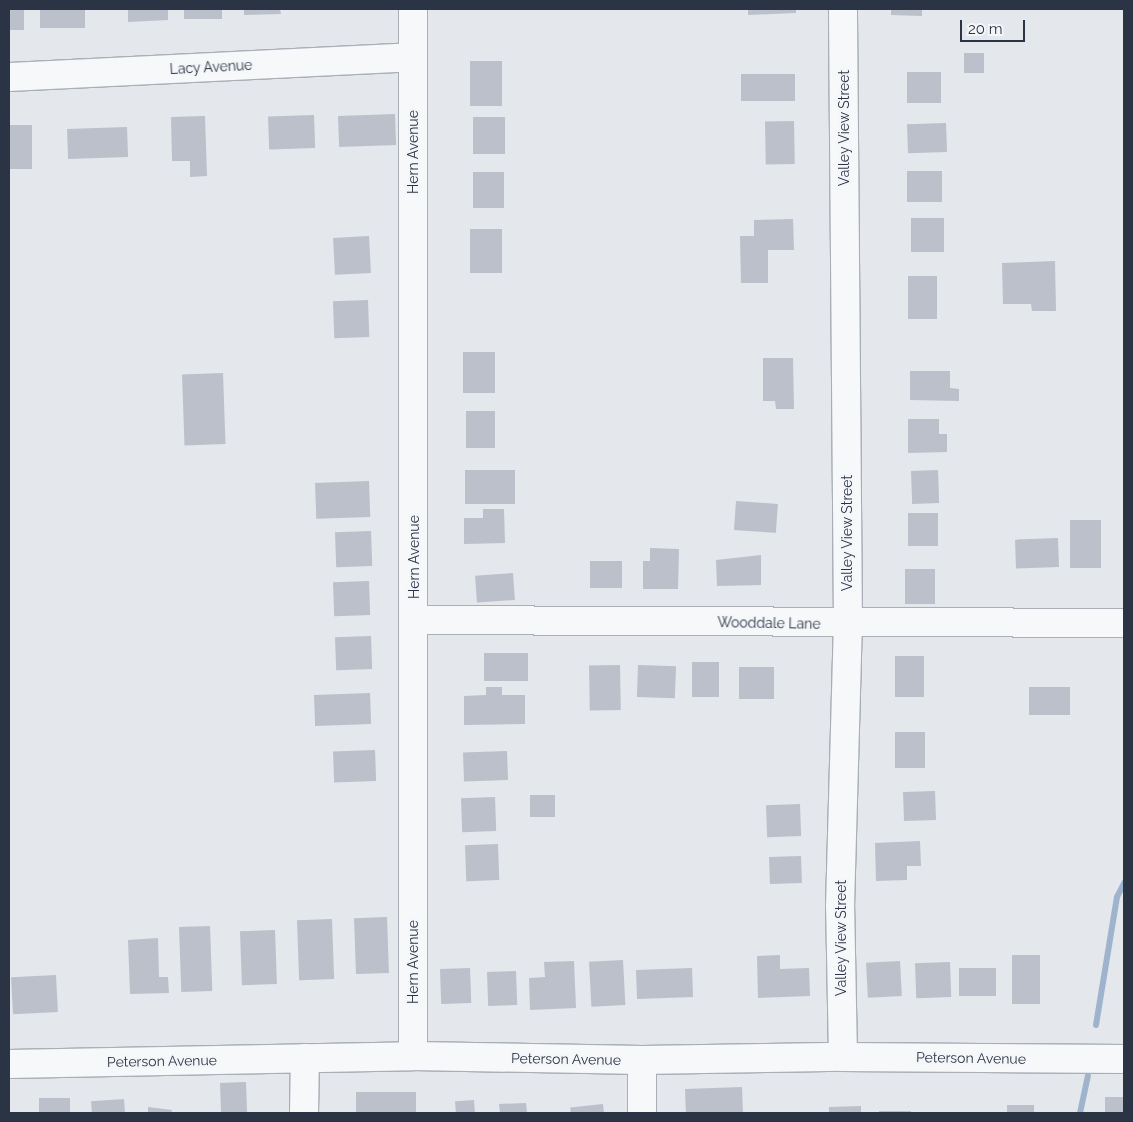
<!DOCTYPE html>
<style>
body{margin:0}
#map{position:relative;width:1133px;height:1122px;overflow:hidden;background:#e4e7ec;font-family:Raleway,sans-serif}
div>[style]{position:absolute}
.stream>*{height:6px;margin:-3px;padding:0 3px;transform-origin:3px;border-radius:3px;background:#9fb4cc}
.building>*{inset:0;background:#bbc0ca;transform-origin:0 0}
.roads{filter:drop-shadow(1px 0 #a9aeb7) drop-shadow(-1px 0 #a9aeb7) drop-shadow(0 1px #a9aeb7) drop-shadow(0 -1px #a9aeb7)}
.minor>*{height:28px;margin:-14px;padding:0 14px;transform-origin:14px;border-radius:14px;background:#f7f8fa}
span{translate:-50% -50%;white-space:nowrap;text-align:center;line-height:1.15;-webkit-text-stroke:4px #f4f6f9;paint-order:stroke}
.street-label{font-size:14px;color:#2b3445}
.frame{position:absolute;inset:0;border:10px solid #2b3445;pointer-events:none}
.scale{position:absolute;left:960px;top:20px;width:65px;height:22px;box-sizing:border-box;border:2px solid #2b3445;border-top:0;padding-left:6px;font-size:15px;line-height:18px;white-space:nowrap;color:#2b3445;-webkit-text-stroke:4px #f4f6f9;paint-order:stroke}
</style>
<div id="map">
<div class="stream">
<i style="left:1096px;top:1025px;width:130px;rotate:-80.7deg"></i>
<i style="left:1117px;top:897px;width:16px;rotate:-63deg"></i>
<i style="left:1080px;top:1113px;width:38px;rotate:-78deg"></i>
</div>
<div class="building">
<i style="left:9px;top:9px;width:15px;height:21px"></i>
<i style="left:40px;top:9px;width:45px;height:19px"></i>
<i style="clip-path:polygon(128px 9px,168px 9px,168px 20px,128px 22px)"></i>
<i style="left:184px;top:9px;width:38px;height:10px"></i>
<i style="clip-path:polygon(244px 9px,280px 9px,281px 14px,244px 15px)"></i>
<i style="clip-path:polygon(748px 9px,796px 9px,796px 13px,748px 15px)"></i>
<i style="clip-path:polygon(891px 9px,922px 9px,922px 16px,891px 15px)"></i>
<i style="left:964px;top:53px;width:20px;height:20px"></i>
<i style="left:502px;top:61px;width:45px;height:32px;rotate:90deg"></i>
<i style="left:907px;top:72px;width:34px;height:31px"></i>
<i style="left:741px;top:74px;width:54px;height:27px"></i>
<i style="left:395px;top:114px;width:31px;height:57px;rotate:88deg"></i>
<i style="left:314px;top:115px;width:33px;height:46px;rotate:88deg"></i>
<i style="clip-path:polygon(205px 116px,207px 176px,190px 177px,190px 161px,172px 161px,171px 117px)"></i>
<i style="left:505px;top:117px;width:37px;height:32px;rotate:90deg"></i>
<i style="left:794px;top:121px;width:43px;height:29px;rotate:89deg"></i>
<i style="left:946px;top:123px;width:29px;height:39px;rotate:88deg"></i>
<i style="left:9px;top:125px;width:23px;height:44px"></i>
<i style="left:127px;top:127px;width:30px;height:60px;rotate:88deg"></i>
<i style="left:907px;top:171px;width:35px;height:31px"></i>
<i style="left:473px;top:172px;width:31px;height:36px"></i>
<i style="left:911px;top:218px;width:33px;height:34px"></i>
<i style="clip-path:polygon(793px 219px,794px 250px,768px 250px,768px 283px,741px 283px,740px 236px,754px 236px,754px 220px)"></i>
<i style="left:502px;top:229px;width:44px;height:32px;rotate:90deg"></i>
<i style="left:369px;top:236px;width:37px;height:36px;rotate:87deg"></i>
<i style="clip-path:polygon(1055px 261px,1056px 311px,1032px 311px,1031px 304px,1003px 304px,1002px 263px)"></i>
<i style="left:908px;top:276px;width:29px;height:43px"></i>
<i style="left:368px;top:300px;width:37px;height:35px;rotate:88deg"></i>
<i style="left:463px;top:352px;width:32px;height:41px"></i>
<i style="clip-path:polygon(763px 358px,793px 358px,794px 409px,776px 409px,775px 401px,763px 401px)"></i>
<i style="clip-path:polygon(910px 371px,950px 371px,950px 388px,959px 389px,959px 401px,910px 400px)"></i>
<i style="left:223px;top:373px;width:71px;height:41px;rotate:88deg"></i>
<i style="left:466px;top:411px;width:29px;height:37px"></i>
<i style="clip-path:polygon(908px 419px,939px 419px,939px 434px,947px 434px,947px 452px,908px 453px)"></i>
<i style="left:515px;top:470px;width:34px;height:50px;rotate:90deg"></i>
<i style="left:938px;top:470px;width:33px;height:27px;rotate:88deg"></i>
<i style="left:369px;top:481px;width:36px;height:54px;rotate:88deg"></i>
<i style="left:736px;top:501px;width:42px;height:29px;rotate:4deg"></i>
<i style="clip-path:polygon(483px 509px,504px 509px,505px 543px,464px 544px,464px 518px,483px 518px)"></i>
<i style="left:908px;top:513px;width:30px;height:33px"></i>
<i style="left:1070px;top:520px;width:31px;height:48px"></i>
<i style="left:371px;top:531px;width:35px;height:36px;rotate:88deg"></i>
<i style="left:1058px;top:538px;width:29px;height:43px;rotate:88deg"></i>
<i style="clip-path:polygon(650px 548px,679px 549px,678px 589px,643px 589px,643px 561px,650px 561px)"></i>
<i style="clip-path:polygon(761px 555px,761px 585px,717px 586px,716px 560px)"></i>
<i style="left:590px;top:561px;width:32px;height:27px"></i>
<i style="left:905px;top:569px;width:30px;height:35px"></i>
<i style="left:513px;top:573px;width:27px;height:38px;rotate:86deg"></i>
<i style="left:369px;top:581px;width:34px;height:36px;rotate:88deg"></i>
<i style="left:371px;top:636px;width:33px;height:36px;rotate:88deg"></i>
<i style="left:484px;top:653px;width:44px;height:28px"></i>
<i style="left:895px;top:656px;width:29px;height:41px"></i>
<i style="left:692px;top:662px;width:27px;height:35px"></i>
<i style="left:620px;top:665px;width:45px;height:31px;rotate:89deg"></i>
<i style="left:638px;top:665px;width:38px;height:32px;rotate:2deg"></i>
<i style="left:739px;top:667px;width:35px;height:32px"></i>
<i style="clip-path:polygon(486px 687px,502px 687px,502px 695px,525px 695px,525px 724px,464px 725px,464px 696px,486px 695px)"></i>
<i style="left:1070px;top:687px;width:28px;height:41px;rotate:90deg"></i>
<i style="left:370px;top:693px;width:31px;height:56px;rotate:88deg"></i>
<i style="left:895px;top:732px;width:30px;height:36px"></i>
<i style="left:375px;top:750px;width:31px;height:42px;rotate:88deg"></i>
<i style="left:507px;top:751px;width:29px;height:44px;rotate:88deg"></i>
<i style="left:935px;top:791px;width:29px;height:32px;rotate:88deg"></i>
<i style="left:530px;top:795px;width:25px;height:22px"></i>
<i style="left:495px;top:797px;width:34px;height:34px;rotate:88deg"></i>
<i style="left:800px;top:804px;width:32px;height:34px;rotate:88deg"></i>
<i style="clip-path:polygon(920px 841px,921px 866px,907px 866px,907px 880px,876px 881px,875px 843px)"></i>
<i style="left:498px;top:844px;width:36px;height:33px;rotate:88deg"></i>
<i style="left:801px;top:856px;width:27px;height:32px;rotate:88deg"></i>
<i style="left:387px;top:917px;width:56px;height:33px;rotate:88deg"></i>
<i style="left:332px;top:919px;width:60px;height:35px;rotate:88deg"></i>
<i style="left:210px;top:926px;width:65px;height:31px;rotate:88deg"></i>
<i style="left:275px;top:930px;width:54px;height:35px;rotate:88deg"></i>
<i style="clip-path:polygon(158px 938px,159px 977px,168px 977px,169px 993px,130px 994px,128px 940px)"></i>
<i style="clip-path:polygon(780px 955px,780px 969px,809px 968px,810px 996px,758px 998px,757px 956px)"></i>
<i style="left:1012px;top:955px;width:28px;height:49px"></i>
<i style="left:623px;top:960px;width:45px;height:34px;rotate:87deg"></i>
<i style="clip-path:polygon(574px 961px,576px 1008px,530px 1010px,529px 978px,545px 977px,544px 962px)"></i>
<i style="left:900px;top:961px;width:35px;height:34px;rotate:87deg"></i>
<i style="left:950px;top:962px;width:35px;height:35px;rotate:88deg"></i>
<i style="left:470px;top:968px;width:35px;height:30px;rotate:88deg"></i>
<i style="left:692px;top:968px;width:29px;height:56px;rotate:88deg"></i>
<i style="left:996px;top:968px;width:28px;height:37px;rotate:90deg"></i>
<i style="left:516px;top:971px;width:34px;height:29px;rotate:88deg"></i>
<i style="left:56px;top:975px;width:37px;height:45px;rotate:87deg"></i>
<i style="left:246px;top:1082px;width:31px;height:26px;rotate:88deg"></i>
<i style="left:742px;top:1087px;width:26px;height:57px;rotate:88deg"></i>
<i style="left:416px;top:1092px;width:21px;height:60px;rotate:90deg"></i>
<i style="left:1124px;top:1097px;width:16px;height:19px;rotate:90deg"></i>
<i style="left:39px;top:1098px;width:31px;height:15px"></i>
<i style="left:124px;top:1099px;width:14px;height:33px;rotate:86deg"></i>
<i style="left:474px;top:1100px;width:13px;height:19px;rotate:86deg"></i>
<i style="clip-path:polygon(526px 1103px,527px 1113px,500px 1113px,499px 1104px)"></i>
<i style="left:603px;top:1104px;width:9px;height:33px;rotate:84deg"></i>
<i style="left:1034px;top:1105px;width:8px;height:27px;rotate:90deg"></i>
<i style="clip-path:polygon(861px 1106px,861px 1113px,829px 1113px,829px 1107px)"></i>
<i style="clip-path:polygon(148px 1107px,172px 1110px,171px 1113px,148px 1113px)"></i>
<i style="left:879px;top:1111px;width:32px;height:2px"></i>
</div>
<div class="roads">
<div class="minor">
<i style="left:413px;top:9px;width:1047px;rotate:90deg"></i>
<i style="left:9px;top:77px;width:404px;rotate:-2.8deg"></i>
<i style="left:414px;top:620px;width:710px;rotate:0.24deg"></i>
<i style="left:843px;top:1057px;width:150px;rotate:-91.1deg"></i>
<i style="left:840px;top:907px;width:283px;rotate:-88.4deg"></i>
<i style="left:848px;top:624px;width:615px;rotate:-90.47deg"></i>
<i style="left:9px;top:1064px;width:404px;rotate:-1.1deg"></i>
<i style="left:413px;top:1056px;width:229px;rotate:1deg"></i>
<i style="left:642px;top:1060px;width:201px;rotate:-0.9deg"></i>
<i style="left:843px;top:1057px;width:281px;rotate:0.4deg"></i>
<i style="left:304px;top:1113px;width:55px;rotate:-89deg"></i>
<i style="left:642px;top:1113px;width:53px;rotate:-90deg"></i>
</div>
</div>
<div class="street-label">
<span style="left:211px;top:67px;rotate:-3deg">Lacy Avenue</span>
<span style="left:844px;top:128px;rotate:-90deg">Valley View Street</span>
<span style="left:413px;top:152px;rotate:-90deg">Hern Avenue</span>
<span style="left:847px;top:533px;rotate:-90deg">Valley View Street</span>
<span style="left:414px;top:557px;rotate:-90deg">Hern Avenue</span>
<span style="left:769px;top:623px;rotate:1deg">Wooddale Lane</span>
<span style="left:841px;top:938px;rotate:-90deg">Valley View Street</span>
<span style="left:413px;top:962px;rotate:-90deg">Hern Avenue</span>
<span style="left:971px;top:1058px;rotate:1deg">Peterson Avenue</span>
<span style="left:566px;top:1059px;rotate:1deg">Peterson Avenue</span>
<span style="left:162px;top:1061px;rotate:-1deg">Peterson Avenue</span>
</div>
<div class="frame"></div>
<div class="scale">20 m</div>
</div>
